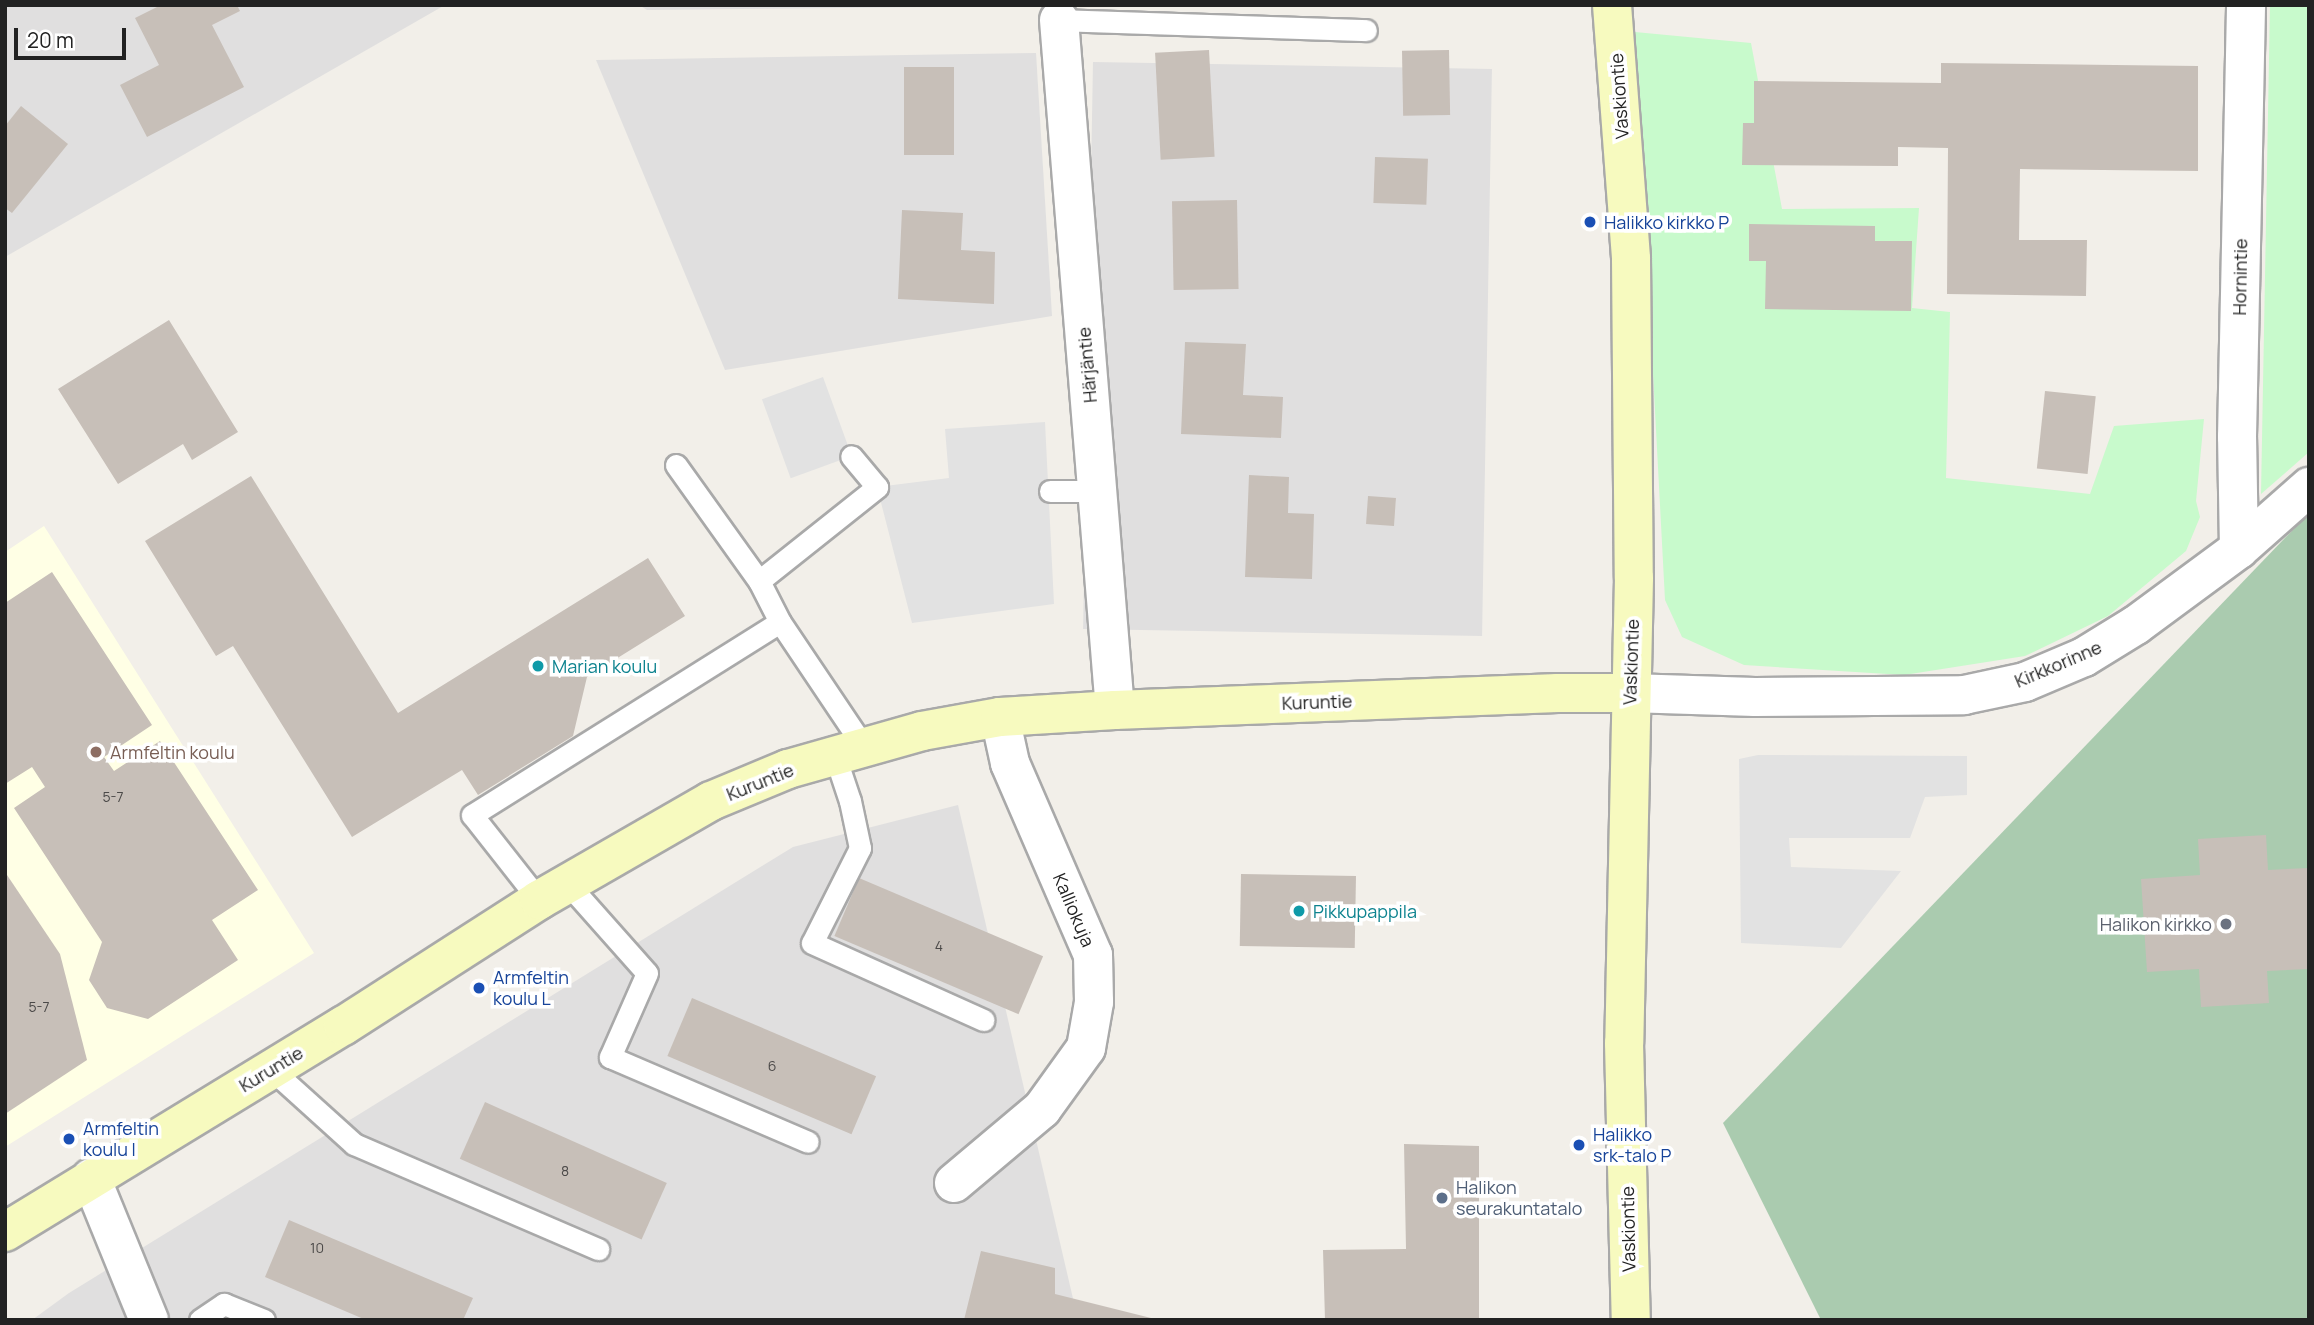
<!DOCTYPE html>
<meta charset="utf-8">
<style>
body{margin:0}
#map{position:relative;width:2314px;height:1325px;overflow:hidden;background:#f2efe9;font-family:Manrope,sans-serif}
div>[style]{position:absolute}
.residential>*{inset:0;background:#e0dfdf;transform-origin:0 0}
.education>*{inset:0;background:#ffffe5}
.cemetery>*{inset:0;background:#aacbaf}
.park>*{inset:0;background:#c8facc}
.parking>*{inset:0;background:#e2e2e2;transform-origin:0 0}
.building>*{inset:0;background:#c7bfb8;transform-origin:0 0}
.roads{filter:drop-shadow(2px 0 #a9a9a9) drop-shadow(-2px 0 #a9a9a9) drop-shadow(0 2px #a9a9a9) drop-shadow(0 -2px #a9a9a9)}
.lane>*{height:21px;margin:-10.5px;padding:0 10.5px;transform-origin:10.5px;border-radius:10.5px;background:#fff}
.street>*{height:38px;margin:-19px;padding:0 19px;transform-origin:19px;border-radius:19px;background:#fff}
.secondary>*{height:38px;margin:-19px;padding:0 19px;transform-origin:19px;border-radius:19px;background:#f7fabf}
.dots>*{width:19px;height:19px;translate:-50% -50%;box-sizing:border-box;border:4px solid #fff;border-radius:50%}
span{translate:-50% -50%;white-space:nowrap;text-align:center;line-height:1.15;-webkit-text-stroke:7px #fff;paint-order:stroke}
.number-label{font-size:14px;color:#4b4948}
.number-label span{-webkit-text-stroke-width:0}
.street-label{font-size:18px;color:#222}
.transit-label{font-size:18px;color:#164399}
.left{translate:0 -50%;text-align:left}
.culture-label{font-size:18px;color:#0d838f}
.education-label{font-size:18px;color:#785e54}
.worship-label{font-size:18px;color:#5b616d}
.right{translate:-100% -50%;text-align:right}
.service-label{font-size:18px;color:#4e5e75}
.frame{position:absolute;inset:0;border:7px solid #222;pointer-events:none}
.scale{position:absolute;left:14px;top:28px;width:112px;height:32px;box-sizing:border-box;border:4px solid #222;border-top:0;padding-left:9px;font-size:21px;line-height:24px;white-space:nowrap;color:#222;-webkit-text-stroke:5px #fff;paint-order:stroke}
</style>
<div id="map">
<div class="residential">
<i style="clip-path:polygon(5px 5px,445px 5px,5px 257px)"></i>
<i style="clip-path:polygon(639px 5px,1144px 5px,647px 10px)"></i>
<i style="clip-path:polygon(1036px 53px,1052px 316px,725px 370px,596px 60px)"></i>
<i style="left:1093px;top:62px;width:399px;height:567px;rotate:1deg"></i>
<i style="clip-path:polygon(958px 805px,1078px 1320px,32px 1320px,69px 1293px,793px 847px)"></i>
</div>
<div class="education">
<i style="clip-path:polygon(44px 526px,314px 953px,5px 1147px,5px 552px)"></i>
</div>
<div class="cemetery">
<i style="clip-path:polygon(2309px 513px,2309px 1320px,1821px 1320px,1723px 1123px)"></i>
</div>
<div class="park">
<i style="clip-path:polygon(2270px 5px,2309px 5px,2309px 452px,2261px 494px)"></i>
<i style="clip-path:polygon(1635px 32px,1751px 43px,1782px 209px,1919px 208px,1912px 308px,1950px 312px,1946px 478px,2090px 494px,2114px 426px,2204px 419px,2196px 501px,2200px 517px,2186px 551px,2108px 616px,2025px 656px,1904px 675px,1744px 665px,1682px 637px,1665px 600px)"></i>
</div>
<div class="parking">
<i style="left:823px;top:377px;width:84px;height:65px;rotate:70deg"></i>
<i style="clip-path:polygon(1045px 422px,1054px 604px,912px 623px,877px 487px,949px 478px,945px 429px)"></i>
<i style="clip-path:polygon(1758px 755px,1967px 756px,1967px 795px,1925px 797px,1910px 838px,1789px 838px,1791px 867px,1901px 871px,1841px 948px,1741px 943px,1739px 759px)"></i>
</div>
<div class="building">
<i style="clip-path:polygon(161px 5px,237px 5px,240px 11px,212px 25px,244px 87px,147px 137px,120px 85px,159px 65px,135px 18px)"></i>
<i style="left:1209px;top:50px;width:107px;height:54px;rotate:87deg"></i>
<i style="left:1449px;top:50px;width:65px;height:47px;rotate:89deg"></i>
<i style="clip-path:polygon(1941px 63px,2198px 66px,2198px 171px,2020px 169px,2019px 240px,2087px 240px,2086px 296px,1947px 294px,1948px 148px,1898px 147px,1898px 166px,1742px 165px,1743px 123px,1754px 123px,1754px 81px,1941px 83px)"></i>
<i style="left:904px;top:67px;width:50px;height:88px"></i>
<i style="clip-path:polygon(21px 106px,68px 144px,12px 213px,5px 208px,5px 126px)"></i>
<i style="left:1375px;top:157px;width:53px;height:46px;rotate:2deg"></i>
<i style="left:1237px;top:200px;width:89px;height:65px;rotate:89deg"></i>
<i style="clip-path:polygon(902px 210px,963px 213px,961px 250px,995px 252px,994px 304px,898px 299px)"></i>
<i style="clip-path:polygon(1749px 224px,1875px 226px,1875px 241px,1912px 241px,1911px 311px,1765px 309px,1766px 261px,1749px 261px)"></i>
<i style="clip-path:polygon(169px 320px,238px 432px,192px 460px,183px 444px,118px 484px,58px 389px)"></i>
<i style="clip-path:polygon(1185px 342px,1246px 344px,1243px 395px,1283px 397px,1281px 438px,1181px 434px)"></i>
<i style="left:2045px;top:391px;width:51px;height:78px;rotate:6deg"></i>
<i style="clip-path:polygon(1249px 475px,1289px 477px,1288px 513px,1314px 514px,1312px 579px,1245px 577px)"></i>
<i style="clip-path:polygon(251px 476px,398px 713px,648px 558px,685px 616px,587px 677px,573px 736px,478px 795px,462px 770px,352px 837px,233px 646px,216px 656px,145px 541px)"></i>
<i style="left:1368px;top:496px;width:28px;height:28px;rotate:4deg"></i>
<i style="clip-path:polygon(52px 572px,152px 725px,104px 757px,114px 771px,160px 741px,258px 890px,212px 920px,238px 960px,148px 1019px,107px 1008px,89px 980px,102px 942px,14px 808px,45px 787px,32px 767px,5px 784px,5px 603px)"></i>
<i style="clip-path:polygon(2266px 835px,2268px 870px,2309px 868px,2309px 969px,2267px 971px,2269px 1003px,2201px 1007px,2199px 969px,2147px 972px,2141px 879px,2200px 875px,2198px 839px)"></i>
<i style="clip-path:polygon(5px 872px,60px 954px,87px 1060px,5px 1114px)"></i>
<i style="left:1241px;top:874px;width:115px;height:72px;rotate:1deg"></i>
<i style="left:859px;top:878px;width:200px;height:63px;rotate:23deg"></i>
<i style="left:692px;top:998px;width:200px;height:63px;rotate:23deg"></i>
<i style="left:485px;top:1102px;width:199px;height:62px;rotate:24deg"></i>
<i style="clip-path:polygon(1404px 1144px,1479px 1146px,1479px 1320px,1325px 1320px,1323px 1250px,1406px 1249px)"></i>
<i style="clip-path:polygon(289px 1220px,473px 1298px,463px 1320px,366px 1320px,265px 1277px)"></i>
<i style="clip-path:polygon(981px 1251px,1055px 1268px,1055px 1294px,1159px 1320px,964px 1320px)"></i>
</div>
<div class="roads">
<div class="lane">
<i style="left:1059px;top:20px;width:307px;rotate:1.9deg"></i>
<i style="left:676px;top:465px;width:143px;rotate:54.4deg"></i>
<i style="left:759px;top:581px;width:46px;rotate:62.9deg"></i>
<i style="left:780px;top:622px;width:151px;rotate:56.1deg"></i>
<i style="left:1050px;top:491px;width:48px"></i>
<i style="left:759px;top:581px;width:151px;rotate:-38.5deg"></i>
<i style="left:877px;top:487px;width:40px;rotate:-130deg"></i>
<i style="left:835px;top:756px;width:47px;rotate:71.6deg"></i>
<i style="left:850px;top:801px;width:48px;rotate:78deg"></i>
<i style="left:860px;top:848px;width:106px;rotate:116.8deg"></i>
<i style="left:812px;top:943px;width:188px;rotate:24.2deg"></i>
<i style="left:567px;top:883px;width:120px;rotate:48.4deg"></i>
<i style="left:647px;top:973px;width:92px;rotate:113.8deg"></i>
<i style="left:610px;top:1057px;width:215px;rotate:23.2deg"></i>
<i style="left:539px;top:900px;width:108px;rotate:-128.2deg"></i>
<i style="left:472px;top:815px;width:363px;rotate:-32.1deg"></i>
<i style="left:271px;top:1069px;width:112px;rotate:42.1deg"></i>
<i style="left:354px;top:1144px;width:266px;rotate:23.3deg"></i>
<i style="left:200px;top:1320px;width:29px;rotate:-34deg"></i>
<i style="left:224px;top:1304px;width:43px;rotate:21.8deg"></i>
</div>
<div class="street">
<i style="left:1059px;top:20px;width:692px;rotate:85.36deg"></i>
<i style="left:2239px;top:549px;width:112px;rotate:-91deg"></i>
<i style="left:2237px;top:437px;width:432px;rotate:-88.8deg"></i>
<i style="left:1629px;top:693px;width:126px;rotate:1.8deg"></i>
<i style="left:1755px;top:697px;width:209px;rotate:-0.5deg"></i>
<i style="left:1964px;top:695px;width:62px;rotate:-12deg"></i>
<i style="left:2025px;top:682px;width:64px;rotate:-23deg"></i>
<i style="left:2084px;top:657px;width:61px;rotate:-31.6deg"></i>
<i style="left:2136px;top:625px;width:128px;rotate:-36.4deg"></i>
<i style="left:2239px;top:549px;width:94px;rotate:-41.5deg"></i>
<i style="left:91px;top:1178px;width:153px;rotate:67.8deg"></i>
<i style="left:954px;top:1183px;width:115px;rotate:-40.1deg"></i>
<i style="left:1042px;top:1109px;width:75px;rotate:-54.2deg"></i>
<i style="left:1086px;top:1048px;width:47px;rotate:-80.1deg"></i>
<i style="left:1094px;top:1002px;width:47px;rotate:-91.2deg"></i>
<i style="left:1093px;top:955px;width:209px;rotate:-113.4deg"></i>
<i style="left:1010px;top:763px;width:47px;rotate:-102.3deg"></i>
</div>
<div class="secondary">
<i style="left:1612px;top:5px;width:255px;rotate:85.7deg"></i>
<i style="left:1631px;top:259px;width:319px;rotate:89.5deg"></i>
<i style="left:1634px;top:578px;width:465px;rotate:91.2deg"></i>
<i style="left:1624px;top:1043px;width:277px;rotate:88.6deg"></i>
<i style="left:5px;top:1232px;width:396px;rotate:-31.4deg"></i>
<i style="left:343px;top:1026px;width:233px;rotate:-32.7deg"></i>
<i style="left:539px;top:900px;width:198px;rotate:-29.9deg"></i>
<i style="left:711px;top:801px;width:83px;rotate:-22.6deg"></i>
<i style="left:788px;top:769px;width:139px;rotate:-15.8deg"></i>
<i style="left:922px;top:731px;width:79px;rotate:-10.2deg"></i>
<i style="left:1000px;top:717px;width:115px;rotate:-3.5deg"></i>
<i style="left:1115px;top:710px;width:443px;rotate:-2.2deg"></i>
<i style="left:1558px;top:693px;width:71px"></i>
</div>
</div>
<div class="dots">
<i style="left:1590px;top:222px;background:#1a4fb4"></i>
<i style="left:538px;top:666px;background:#0f9aa8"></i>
<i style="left:96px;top:752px;background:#8d6e63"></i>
<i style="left:1299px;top:911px;background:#0f9aa8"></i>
<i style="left:2226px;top:924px;background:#6b7280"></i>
<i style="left:479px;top:988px;background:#1a4fb4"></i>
<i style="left:69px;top:1139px;background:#1a4fb4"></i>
<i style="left:1579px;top:1145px;background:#1a4fb4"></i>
<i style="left:1442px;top:1198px;background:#5c6f8a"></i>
</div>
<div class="number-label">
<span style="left:113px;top:797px">5-7</span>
<span style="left:939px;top:946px">4</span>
<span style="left:39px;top:1007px">5-7</span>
<span style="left:772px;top:1066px">6</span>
<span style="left:565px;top:1171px">8</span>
<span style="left:317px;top:1248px">10</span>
</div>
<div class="street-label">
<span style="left:1619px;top:96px;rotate:-94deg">Vaskiontie</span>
<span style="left:2240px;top:277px;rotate:-89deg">Hornintie</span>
<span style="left:1087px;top:365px;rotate:-95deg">Härjäntie</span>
<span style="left:1631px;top:662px;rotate:-88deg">Vaskiontie</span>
<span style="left:2058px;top:664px;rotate:-23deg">Kirkkorinne</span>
<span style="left:1317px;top:702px;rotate:-2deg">Kuruntie</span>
<span style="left:760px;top:782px;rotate:-22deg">Kuruntie</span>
<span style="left:1074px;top:910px;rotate:67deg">Kalliokuja</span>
<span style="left:271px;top:1069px;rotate:-31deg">Kuruntie</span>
<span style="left:1628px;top:1229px;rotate:-91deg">Vaskiontie</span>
</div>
<div class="transit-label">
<span class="left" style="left:1604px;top:222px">Halikko kirkko P</span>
<span class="left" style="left:493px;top:988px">Armfeltin<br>koulu L</span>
<span class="left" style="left:83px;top:1139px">Armfeltin<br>koulu I</span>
<span class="left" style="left:1593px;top:1145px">Halikko<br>srk-talo P</span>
</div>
<div class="culture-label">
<span class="left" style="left:552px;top:666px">Marian koulu</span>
<span class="left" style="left:1313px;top:911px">Pikkupappila</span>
</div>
<div class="education-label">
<span class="left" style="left:110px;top:752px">Armfeltin koulu</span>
</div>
<div class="worship-label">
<span class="right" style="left:2212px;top:924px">Halikon kirkko</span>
</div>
<div class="service-label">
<span class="left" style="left:1456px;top:1198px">Halikon<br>seurakuntatalo</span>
</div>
<div class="frame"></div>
<div class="scale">20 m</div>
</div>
